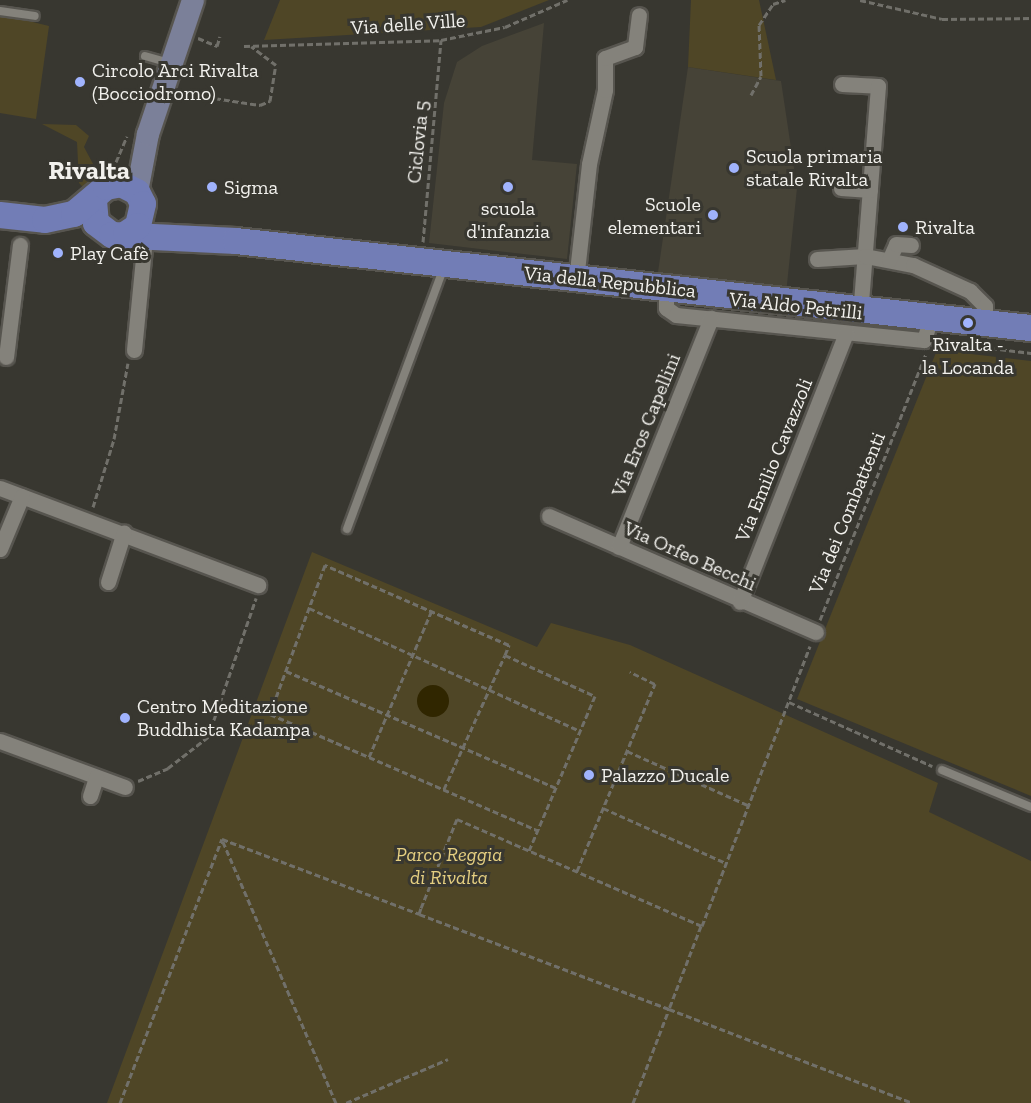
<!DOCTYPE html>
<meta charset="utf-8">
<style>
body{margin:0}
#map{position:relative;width:1031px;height:1103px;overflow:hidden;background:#383730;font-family:"Zilla Slab",serif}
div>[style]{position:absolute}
.built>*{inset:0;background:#464337}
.green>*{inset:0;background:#4f4626}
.water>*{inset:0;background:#302600}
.round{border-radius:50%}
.path>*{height:3px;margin-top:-1.5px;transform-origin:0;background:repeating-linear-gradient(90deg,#71706a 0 6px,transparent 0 9px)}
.roads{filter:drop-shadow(2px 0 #57554f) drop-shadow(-2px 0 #57554f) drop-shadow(0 2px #57554f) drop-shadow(0 -2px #57554f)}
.service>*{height:8px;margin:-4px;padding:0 4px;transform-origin:4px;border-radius:4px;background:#84827b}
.minor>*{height:15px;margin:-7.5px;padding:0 7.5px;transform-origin:7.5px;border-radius:7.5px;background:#84827b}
.secondary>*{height:22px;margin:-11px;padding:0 11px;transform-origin:11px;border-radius:11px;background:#7b8099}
.primary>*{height:26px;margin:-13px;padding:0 13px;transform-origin:13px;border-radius:13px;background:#727db6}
.dots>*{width:16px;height:16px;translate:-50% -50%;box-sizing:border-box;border:3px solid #383730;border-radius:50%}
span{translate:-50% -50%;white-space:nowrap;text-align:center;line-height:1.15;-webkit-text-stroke:6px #383730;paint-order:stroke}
.street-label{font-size:20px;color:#f2f1ed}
.poi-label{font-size:20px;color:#f2f1ed}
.left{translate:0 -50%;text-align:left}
.right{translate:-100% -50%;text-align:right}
.park-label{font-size:20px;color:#e5cf81;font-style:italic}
.district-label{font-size:26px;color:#f2f1ed;font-weight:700}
</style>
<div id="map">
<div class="built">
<i style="clip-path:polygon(544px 23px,532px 160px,577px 164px,567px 259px,429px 243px,444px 103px,457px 62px,482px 46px)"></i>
<i style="clip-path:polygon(688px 67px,781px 81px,797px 188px,786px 294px,657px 279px)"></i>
</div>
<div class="green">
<i style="clip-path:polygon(280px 0,549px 0,481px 27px,264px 40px)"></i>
<i style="clip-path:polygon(691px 0,759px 0,776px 80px,688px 67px)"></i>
<i style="clip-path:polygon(0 14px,49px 26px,36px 119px,0 113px)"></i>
<i style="clip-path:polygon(42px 124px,76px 125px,89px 136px,84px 147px,99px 175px,93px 185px,85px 189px,79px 183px,77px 142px)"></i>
<i style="clip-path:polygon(937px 350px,1031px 361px,1031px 796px,797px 699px)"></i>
<i style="clip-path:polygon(312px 552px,537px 647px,551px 623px,630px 645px,938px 783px,929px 812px,1031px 861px,1031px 1103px,107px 1103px)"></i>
</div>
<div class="water">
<i class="round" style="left:417px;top:685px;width:32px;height:32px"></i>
</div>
<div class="path">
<i style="left:860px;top:0;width:84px;rotate:13deg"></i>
<i style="left:942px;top:19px;width:89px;rotate:-0.6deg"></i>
<i style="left:198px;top:38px;width:21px;rotate:23deg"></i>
<i style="left:217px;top:46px;width:10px;rotate:-73deg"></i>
<i style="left:244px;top:46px;width:197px;rotate:-1.7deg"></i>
<i style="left:441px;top:40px;width:65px;rotate:-11.5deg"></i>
<i style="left:505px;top:27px;width:68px;rotate:-23.5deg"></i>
<i style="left:188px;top:94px;width:73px;rotate:8.7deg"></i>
<i style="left:260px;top:105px;width:11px;rotate:-22deg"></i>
<i style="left:270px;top:101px;width:36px;rotate:-81deg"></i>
<i style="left:276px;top:65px;width:31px;rotate:-143deg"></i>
<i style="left:751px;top:95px;width:21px;rotate:-62deg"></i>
<i style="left:761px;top:76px;width:51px;rotate:-92.2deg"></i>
<i style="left:759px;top:25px;width:25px;rotate:-56deg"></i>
<i style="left:773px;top:4px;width:13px;rotate:-18deg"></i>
<i style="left:116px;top:162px;width:28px;rotate:-67deg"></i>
<i style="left:423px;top:242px;width:203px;rotate:-84.9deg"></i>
<i style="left:938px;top:341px;width:94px;rotate:7.4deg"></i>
<i style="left:93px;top:507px;width:71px;rotate:-72.8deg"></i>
<i style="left:114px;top:439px;width:77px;rotate:-79.6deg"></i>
<i style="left:309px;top:608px;width:298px;rotate:24.4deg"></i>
<i style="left:820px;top:620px;width:287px;rotate:-68.3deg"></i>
<i style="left:505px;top:655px;width:11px;rotate:-68deg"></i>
<i style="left:509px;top:645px;width:201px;rotate:-156.5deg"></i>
<i style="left:325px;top:565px;width:159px;rotate:110.3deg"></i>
<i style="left:270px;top:714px;width:291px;rotate:23.5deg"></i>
<i style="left:286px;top:671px;width:294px;rotate:23.4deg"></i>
<i style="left:789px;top:702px;width:157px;rotate:24.1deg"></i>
<i style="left:627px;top:751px;width:133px;rotate:24.1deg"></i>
<i style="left:369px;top:757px;width:158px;rotate:-66.8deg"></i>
<i style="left:138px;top:781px;width:33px;rotate:-23deg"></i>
<i style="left:168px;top:768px;width:51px;rotate:-37.8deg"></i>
<i style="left:208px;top:737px;width:147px;rotate:-70.9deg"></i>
<i style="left:444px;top:789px;width:147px;rotate:-65.5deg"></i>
<i style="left:505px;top:655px;width:99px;rotate:24.5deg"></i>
<i style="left:595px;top:696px;width:168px;rotate:113.1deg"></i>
<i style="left:603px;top:808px;width:135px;rotate:24.1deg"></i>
<i style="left:577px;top:871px;width:203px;rotate:-67.4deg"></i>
<i style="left:655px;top:684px;width:28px;rotate:-154deg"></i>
<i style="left:701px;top:926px;width:89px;rotate:111.1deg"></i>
<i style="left:669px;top:1009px;width:261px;rotate:21.1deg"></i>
<i style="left:120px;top:1103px;width:283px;rotate:-68.9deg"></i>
<i style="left:336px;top:1103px;width:288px;rotate:-113.4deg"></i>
<i style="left:222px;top:839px;width:211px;rotate:20.8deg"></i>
<i style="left:346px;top:1103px;width:111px;rotate:-23.3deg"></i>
<i style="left:633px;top:1103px;width:101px;rotate:-69deg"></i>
<i style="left:669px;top:1009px;width:267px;rotate:-159.2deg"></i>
<i style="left:419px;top:914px;width:6px;rotate:-72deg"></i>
<i style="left:421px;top:908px;width:96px;rotate:-68deg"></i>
<i style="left:457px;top:819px;width:267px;rotate:23.6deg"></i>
<i style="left:702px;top:926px;width:300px;rotate:-68.9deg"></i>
</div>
<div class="roads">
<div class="service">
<i style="left:0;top:11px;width:35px;rotate:8deg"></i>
<i style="left:145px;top:56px;width:25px;rotate:16deg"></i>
<i style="left:347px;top:529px;width:279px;rotate:-69.7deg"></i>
<i style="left:942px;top:770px;width:96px;rotate:22.6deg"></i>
</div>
<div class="minor">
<i style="left:842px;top:84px;width:36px;rotate:3deg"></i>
<i style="left:878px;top:86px;width:228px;rotate:94.5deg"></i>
<i style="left:841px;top:188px;width:29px;rotate:4deg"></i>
<i style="left:817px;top:259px;width:48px;rotate:-3.6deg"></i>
<i style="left:865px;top:256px;width:49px;rotate:10.6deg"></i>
<i style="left:913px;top:265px;width:63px;rotate:24.5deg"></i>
<i style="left:970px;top:291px;width:21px;rotate:45deg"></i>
<i style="left:985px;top:306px;width:19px;rotate:90deg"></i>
<i style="left:889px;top:260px;width:17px;rotate:-66deg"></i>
<i style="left:896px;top:244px;width:15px;rotate:4deg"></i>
<i style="left:576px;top:280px;width:117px;rotate:-83.6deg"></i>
<i style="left:589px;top:164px;width:76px;rotate:-77.8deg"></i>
<i style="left:605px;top:90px;width:32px;rotate:-90deg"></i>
<i style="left:605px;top:58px;width:32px;rotate:-20deg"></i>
<i style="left:635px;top:47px;width:32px;rotate:-83deg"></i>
<i style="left:666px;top:287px;width:21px;rotate:90deg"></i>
<i style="left:666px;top:308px;width:12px;rotate:35deg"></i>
<i style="left:676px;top:315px;width:249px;rotate:5.8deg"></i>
<i style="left:924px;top:340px;width:21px;rotate:-73deg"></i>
<i style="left:134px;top:350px;width:113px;rotate:-84.4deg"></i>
<i style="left:6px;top:357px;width:113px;rotate:-82.9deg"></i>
<i style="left:0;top:488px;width:276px;rotate:20.6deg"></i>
<i style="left:549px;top:516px;width:291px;rotate:23.5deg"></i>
<i style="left:619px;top:547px;width:247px;rotate:-68.1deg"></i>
<i style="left:0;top:549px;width:57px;rotate:-67.5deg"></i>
<i style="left:108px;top:582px;width:52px;rotate:-72.3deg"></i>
<i style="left:740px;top:602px;width:289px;rotate:-68.5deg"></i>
<i style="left:0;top:741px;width:133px;rotate:20.2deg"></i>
<i style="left:90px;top:796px;width:20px;rotate:-72deg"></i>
</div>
<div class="secondary">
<i style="left:137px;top:192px;width:59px;rotate:-79.3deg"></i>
<i style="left:148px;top:134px;width:141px;rotate:-71.4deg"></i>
</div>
<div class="primary">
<i style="left:94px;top:201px;width:22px;rotate:85deg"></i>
<i style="left:96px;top:223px;width:20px;rotate:37deg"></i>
<i style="left:112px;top:235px;width:124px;rotate:2.8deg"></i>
<i style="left:236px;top:241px;width:800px;rotate:6.25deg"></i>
<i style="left:0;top:215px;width:45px;rotate:6.3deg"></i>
<i style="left:45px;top:220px;width:30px;rotate:-12deg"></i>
<i style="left:74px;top:214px;width:42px;rotate:-40.2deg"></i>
<i style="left:106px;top:187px;width:15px;rotate:-11deg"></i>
<i style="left:121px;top:184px;width:18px;rotate:27deg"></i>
<i style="left:137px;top:192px;width:13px;rotate:63deg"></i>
<i style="left:143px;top:204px;width:23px;rotate:103deg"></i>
<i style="left:138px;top:226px;width:14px;rotate:146deg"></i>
</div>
</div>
<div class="dots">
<i style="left:80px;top:82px;background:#a0b3fd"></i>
<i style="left:734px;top:168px;background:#a0b3fd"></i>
<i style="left:212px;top:187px;background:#a0b3fd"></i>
<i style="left:508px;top:187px;background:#a0b3fd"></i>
<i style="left:713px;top:215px;background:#a0b3fd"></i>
<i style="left:903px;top:227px;background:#a0b3fd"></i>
<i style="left:58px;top:253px;background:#a0b3fd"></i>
<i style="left:968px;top:323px;background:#a0b3fd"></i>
<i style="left:125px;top:718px;background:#a0b3fd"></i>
<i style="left:589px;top:775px;background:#a0b3fd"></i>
</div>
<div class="street-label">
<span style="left:408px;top:24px;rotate:-4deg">Via delle Ville</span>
<span style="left:418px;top:142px;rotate:-84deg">Ciclovia 5</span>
<span style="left:610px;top:282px;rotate:6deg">Via della Repubblica</span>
<span style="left:796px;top:306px;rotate:6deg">Via Aldo Petrilli</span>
<span style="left:646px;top:425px;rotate:-68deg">Via Eros Capellini</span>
<span style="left:774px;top:460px;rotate:-68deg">Via Emilio Cavazzoli</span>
<span style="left:847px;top:513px;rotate:-68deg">Via dei Combattenti</span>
<span style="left:690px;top:556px;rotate:24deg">Via Orfeo Becchi</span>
</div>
<div class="poi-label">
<span class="left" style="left:92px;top:82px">Circolo Arci Rivalta<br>(Bocciodromo)</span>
<span class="left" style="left:746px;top:168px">Scuola primaria<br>statale Rivalta</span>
<span class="left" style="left:224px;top:187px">Sigma</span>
<span class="right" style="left:701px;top:216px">Scuole<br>elementari</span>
<span style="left:508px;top:220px">scuola<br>d'infanzia</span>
<span class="left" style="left:915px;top:227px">Rivalta</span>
<span class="left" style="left:70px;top:253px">Play Cafè</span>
<span style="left:968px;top:356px">Rivalta -<br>la Locanda</span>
<span class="left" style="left:137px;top:718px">Centro Meditazione<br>Buddhista Kadampa</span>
<span class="left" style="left:601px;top:775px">Palazzo Ducale</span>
</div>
<div class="park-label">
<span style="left:449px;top:866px">Parco Reggia<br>di Rivalta</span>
</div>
<div class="district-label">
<span style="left:89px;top:171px">Rivalta</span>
</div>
</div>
